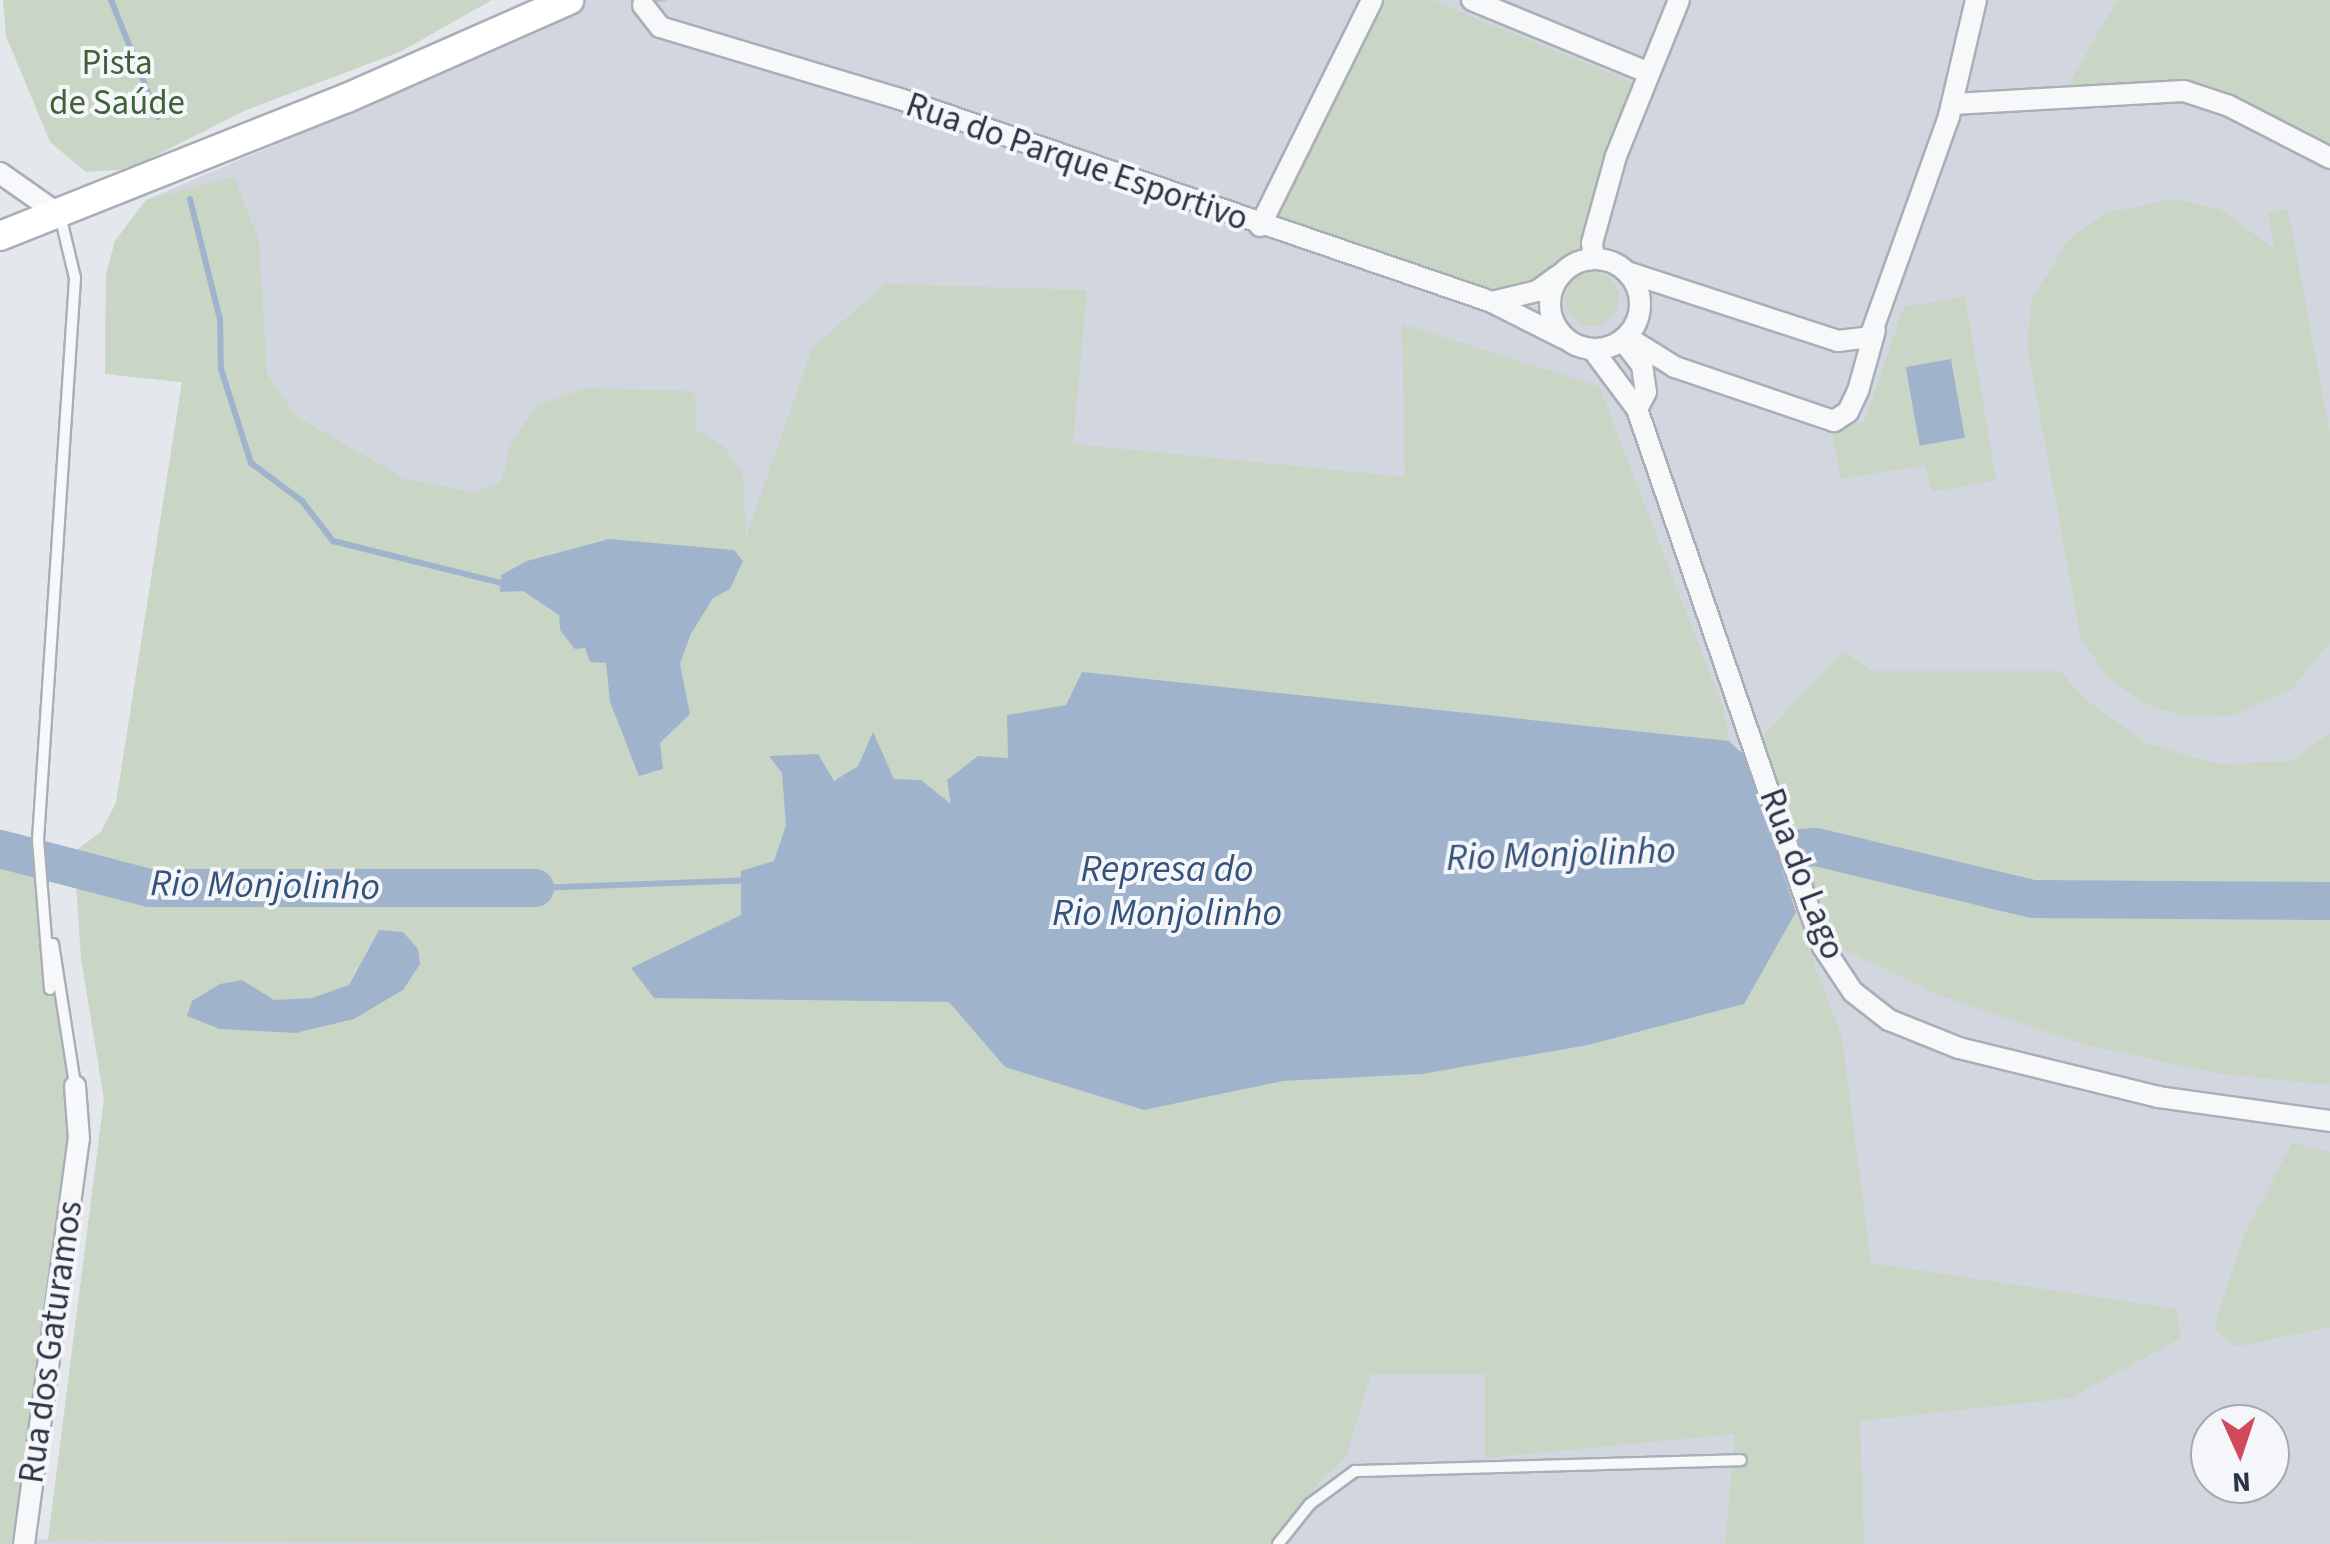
<!DOCTYPE html>
<meta charset="utf-8">
<style>
body{margin:0}
#map{position:relative;width:2330px;height:1544px;overflow:hidden;background:#e4e7ec;font-family:"Source Sans 3",sans-serif}
div>[style]{position:absolute}
.built>*{inset:0;background:#d2d6de}
.green>*{inset:0;background:#c9d6c5}
.round{border-radius:50%}
.water>*{inset:0;background:#9fb4cc;transform-origin:0 0}
.stream>*{height:6px;margin:-3px;padding:0 3px;transform-origin:3px;border-radius:3px;background:#9fb4cc}
.river>*{height:38px;margin:-19px;padding:0 19px;transform-origin:19px;border-radius:19px;background:#9fb4cc}
.minor-tunnel>*{height:20px;margin-top:-10px;transform-origin:0;background:repeating-linear-gradient(90deg,#bfc3cb 0 20px,transparent 0 30px)}
.roads{filter:drop-shadow(2px 0 #a9aeb7) drop-shadow(-2px 0 #a9aeb7) drop-shadow(0 2px #a9aeb7) drop-shadow(0 -2px #a9aeb7)}
.service>*{height:10px;margin:-5px;padding:0 5px;transform-origin:5px;border-radius:5px;background:#f7f8fa}
.minor>*{height:20px;margin:-10px;padding:0 10px;transform-origin:10px;border-radius:10px;background:#f7f8fa}
.minor>.ring{margin:-10px;padding:0;box-sizing:content-box;background:none;border:20px solid #f7f8fa;border-radius:50%}
.secondary>*{height:28px;margin:-14px;padding:0 14px;transform-origin:14px;border-radius:14px;background:#fff}
span{translate:-50% -50%;white-space:nowrap;text-align:center;line-height:1.15;-webkit-text-stroke:8px #f4f6f9;paint-order:stroke}
.park-label{font-size:35px;color:#3f6138}
.street-label{font-size:35px;color:#2b3445}
.water-label{font-size:38px;color:#34527a;font-style:italic}
.north{position:absolute;left:2190px;top:1404px;width:100px;height:100px;box-sizing:border-box;background:#f4f6f9;border:2px solid #a4a8b1;border-radius:50%;rotate:177deg;font-size:28px;font-weight:700;line-height:40px;text-align:center;color:#2b3445}
.north::after{content:'';display:block;margin:auto;width:35px;height:45px;background:#d1495b;clip-path:polygon(50% 0,100% 100%,50% 72%,0 100%)}
</style>
<div id="map">
<div class="built">
<i style="clip-path:polygon(evenodd,586px 0,2330px 0,2330px 1544px,11px 1544px,15px 1536px,48px 1540px,104px 1099px,81px 957px,74px 852px,101px 832px,116px 803px,182px 382px,105px 374px,106px 275px,115px 241px,146px 200px,545px 29px,586px 0,2210px 1424px,2270px 1424px,2270px 1484px,2210px 1484px,2210px 1424px)"></i>
</div>
<div class="green">
<i style="clip-path:polygon(3px 0,492px 0,400px 52px,246px 110px,129px 169px,86px 172px,50px 142px,6px 36px)"></i>
<i style="clip-path:polygon(1387px 0,1431px 0,1637px 84px,1588px 241px,1560px 280px,1500px 299px,1266px 223px)"></i>
<i style="clip-path:polygon(2117px 0,2330px 0,2330px 158px,2184px 91px,2062px 96px)"></i>
<i style="clip-path:polygon(evenodd,234px 177px,259px 241px,267px 374px,297px 417px,404px 478px,474px 493px,502px 481px,510px 446px,535px 406px,586px 388px,685px 391px,695px 394px,696px 430px,725px 447px,743px 475px,746px 537px,812px 348px,885px 284px,1087px 290px,1073px 444px,1405px 477px,1402px 324px,1599px 386px,1723px 708px,1729px 741px,1082px 672px,1066px 705px,952px 805px,921px 780px,894px 779px,873px 733px,858px 766px,834px 781px,821px 768px,770px 756px,782px 773px,786px 825px,774px 861px,741px 915px,631px 969px,863px 1000px,950px 1002px,1005px 1067px,1144px 1110px,1283px 1081px,1422px 1074px,1588px 1045px,1743px 1004px,1796px 912px,1842px 1038px,1871px 1263px,2176px 1309px,2181px 1338px,2070px 1398px,1860px 1421px,1864px 1544px,1725px 1544px,1735px 1434px,1485px 1458px,1485px 1374px,1371px 1374px,1346px 1457px,1320px 1481px,1277px 1544px,48px 1541px,104px 1099px,81px 957px,74px 852px,101px 832px,116px 803px,182px 382px,105px 374px,106px 275px,115px 241px,146px 200px,234px 177px,734px 550px,743px 561px,730px 589px,713px 598px,699px 618px,680px 664px,690px 714px,660px 743px,610px 702px,606px 663px,559px 615px,523px 591px,500px 592px,501px 575px,556px 552px,734px 550px,234px 177px,357px 965px,403px 990px,354px 1019px,296px 1033px,220px 1029px,220px 984px,242px 980px,274px 1000px,312px 998px,349px 985px,357px 965px)"></i>
<i style="clip-path:polygon(2173px 199px,2219px 209px,2274px 248px,2268px 212px,2288px 209px,2330px 434px,2330px 642px,2292px 689px,2231px 716px,2186px 717px,2143px 703px,2107px 676px,2081px 639px,2027px 345px,2032px 299px,2068px 240px,2105px 213px)"></i>
<i class="round" style="left:1565px;top:272px;width:54px;height:54px"></i>
<i style="clip-path:polygon(1965px 296px,1996px 480px,1931px 492px,1926px 465px,1841px 479px,1831px 429px,1864px 422px,1904px 307px)"></i>
<i style="clip-path:polygon(1843px 651px,1872px 671px,2060px 671px,2085px 699px,2146px 743px,2218px 764px,2292px 761px,2330px 733px,2330px 1085px,2222px 1074px,2085px 1045px,1942px 996px,1836px 946px,1761px 738px)"></i>
<i style="clip-path:polygon(0 865px,37px 876px,84px 1094px,11px 1544px,0 1544px)"></i>
<i style="clip-path:polygon(2292px 1143px,2330px 1152px,2330px 1327px,2235px 1347px,2214px 1328px,2243px 1238px)"></i>
</div>
<div class="water">
<i style="left:1951px;top:359px;width:80px;height:46px;rotate:80deg"></i>
<i style="clip-path:polygon(609px 539px,734px 550px,743px 561px,730px 589px,713px 598px,691px 634px,680px 664px,690px 714px,660px 743px,663px 769px,639px 776px,610px 702px,606px 663px,590px 662px,585px 648px,575px 649px,560px 630px,559px 615px,523px 591px,500px 592px,501px 575px,527px 561px)"></i>
<i style="clip-path:polygon(1082px 672px,1729px 741px,1744px 755px,1796px 912px,1744px 1004px,1588px 1045px,1422px 1074px,1283px 1081px,1144px 1110px,1005px 1067px,949px 1002px,654px 998px,631px 968px,741px 915px,741px 871px,774px 861px,786px 825px,782px 773px,769px 756px,818px 754px,834px 781px,858px 766px,873px 732px,894px 779px,921px 780px,951px 804px,947px 780px,978px 756px,1008px 758px,1007px 715px,1066px 705px)"></i>
<i style="clip-path:polygon(379px 930px,403px 932px,418px 949px,420px 964px,403px 990px,354px 1019px,296px 1033px,220px 1029px,187px 1016px,192px 1001px,220px 984px,242px 980px,274px 1000px,312px 998px,349px 985px)"></i>
</div>
<div class="stream">
<i style="left:111px;top:0;width:126px;rotate:68.1deg"></i>
<i style="left:190px;top:199px;width:124px;rotate:76deg"></i>
<i style="left:220px;top:319px;width:50px;rotate:88.9deg"></i>
<i style="left:221px;top:369px;width:99px;rotate:72.3deg"></i>
<i style="left:251px;top:463px;width:64px;rotate:36.7deg"></i>
<i style="left:302px;top:501px;width:51px;rotate:52.2deg"></i>
<i style="left:333px;top:541px;width:173px;rotate:14deg"></i>
<i style="left:535px;top:888px;width:214px;rotate:-2.1deg"></i>
</div>
<div class="river">
<i style="left:0;top:849px;width:155px;rotate:14.6deg"></i>
<i style="left:150px;top:888px;width:385px"></i>
<i style="left:1747px;top:852px;width:69px;rotate:-4.1deg"></i>
<i style="left:1816px;top:847px;width:222px;rotate:13.5deg"></i>
<i style="left:2032px;top:899px;width:298px;rotate:0.4deg"></i>
</div>
<div class="minor-tunnel">
<i style="left:657px;top:2px;width:2px;rotate:-90deg"></i>
</div>
<div class="roads">
<div class="service">
<i style="left:53px;top:944px;width:143px;rotate:81.1deg"></i>
<i style="left:50px;top:989px;width:149px;rotate:-94.6deg"></i>
<i style="left:38px;top:840px;width:563px;rotate:-86.23deg"></i>
<i style="left:75px;top:278px;width:65px;rotate:-103.4deg"></i>
<i style="left:1278px;top:1544px;width:51px;rotate:-51.3deg"></i>
<i style="left:1310px;top:1504px;width:56px;rotate:-36.3deg"></i>
<i style="left:1355px;top:1471px;width:386px;rotate:-1.6deg"></i>
</div>
<div class="minor">
<i style="left:1472px;top:0;width:191px;rotate:22.4deg"></i>
<i style="left:643px;top:5px;width:28px;rotate:52deg"></i>
<i style="left:660px;top:27px;width:247px;rotate:16.7deg"></i>
<i style="left:897px;top:98px;width:629px;rotate:18.92deg"></i>
<i style="left:1492px;top:302px;width:80px;rotate:26.9deg"></i>
<i style="left:1953px;top:104px;width:231px;rotate:-3.2deg"></i>
<i style="left:2184px;top:91px;width:47px;rotate:18.4deg"></i>
<i style="left:2229px;top:106px;width:114px;rotate:27.2deg"></i>
<i style="left:0;top:173px;width:73px;rotate:35deg"></i>
<i style="left:1260px;top:226px;width:252px;rotate:-63.6deg"></i>
<i class="ring" style="left:1550px;top:259px;width:70px;height:70px"></i>
<i style="left:1594px;top:259px;width:16px;rotate:-97deg"></i>
<i style="left:1592px;top:243px;width:90px;rotate:-74.6deg"></i>
<i style="left:1616px;top:156px;width:168px;rotate:-68deg"></i>
<i style="left:1627px;top:272px;width:222px;rotate:18.1deg"></i>
<i style="left:1838px;top:341px;width:32px;rotate:-7deg"></i>
<i style="left:1870px;top:337px;width:235px;rotate:-70.3deg"></i>
<i style="left:1949px;top:116px;width:119px;rotate:-76.9deg"></i>
<i style="left:1492px;top:302px;width:46px;rotate:-13.7deg"></i>
<i style="left:1537px;top:291px;width:26px;rotate:-36deg"></i>
<i style="left:1627px;top:337px;width:57px;rotate:32deg"></i>
<i style="left:1675px;top:367px;width:168px;rotate:18.8deg"></i>
<i style="left:1834px;top:421px;width:17px;rotate:-33deg"></i>
<i style="left:1848px;top:412px;width:23px;rotate:-65deg"></i>
<i style="left:1858px;top:391px;width:63px;rotate:-74.4deg"></i>
<i style="left:1623px;top:341px;width:31px;rotate:52deg"></i>
<i style="left:1642px;top:365px;width:27px;rotate:82deg"></i>
<i style="left:1646px;top:392px;width:19px;rotate:118deg"></i>
<i style="left:1593px;top:350px;width:74px;rotate:53.3deg"></i>
<i style="left:1637px;top:409px;width:526px;rotate:71.01deg"></i>
<i style="left:1808px;top:906px;width:44px;rotate:69.9deg"></i>
<i style="left:1823px;top:947px;width:54px;rotate:56.3deg"></i>
<i style="left:1853px;top:992px;width:46px;rotate:37.9deg"></i>
<i style="left:1889px;top:1020px;width:75px;rotate:21.8deg"></i>
<i style="left:1959px;top:1048px;width:205px;rotate:13.8deg"></i>
<i style="left:2158px;top:1097px;width:174px;rotate:7.9deg"></i>
<i style="left:24px;top:1544px;width:409px;rotate:-82.3deg"></i>
<i style="left:79px;top:1139px;width:53px;rotate:-94.3deg"></i>
</div>
<div class="secondary">
<i style="left:0;top:236px;width:373px;rotate:-21.7deg"></i>
<i style="left:347px;top:98px;width:243px;rotate:-23.8deg"></i>
</div>
</div>
<div class="park-label">
<span style="left:117px;top:83px">Pista<br>de Saúde</span>
</div>
<div class="street-label">
<span style="left:1077px;top:162px;rotate:19deg">Rua do Parque Esportivo</span>
<span style="left:1802px;top:874px;rotate:69deg">Rua do Lago</span>
<span style="left:51px;top:1342px;rotate:-82deg">Rua dos Gaturamos</span>
</div>
<div class="water-label">
<span style="left:1561px;top:855px;rotate:-2deg">Rio Monjolinho</span>
<span style="left:1167px;top:892px">Represa do<br>Rio Monjolinho</span>
<span style="left:265px;top:886px;rotate:1deg">Rio Monjolinho</span>
</div>
<div class="north">N</div>
</div>
